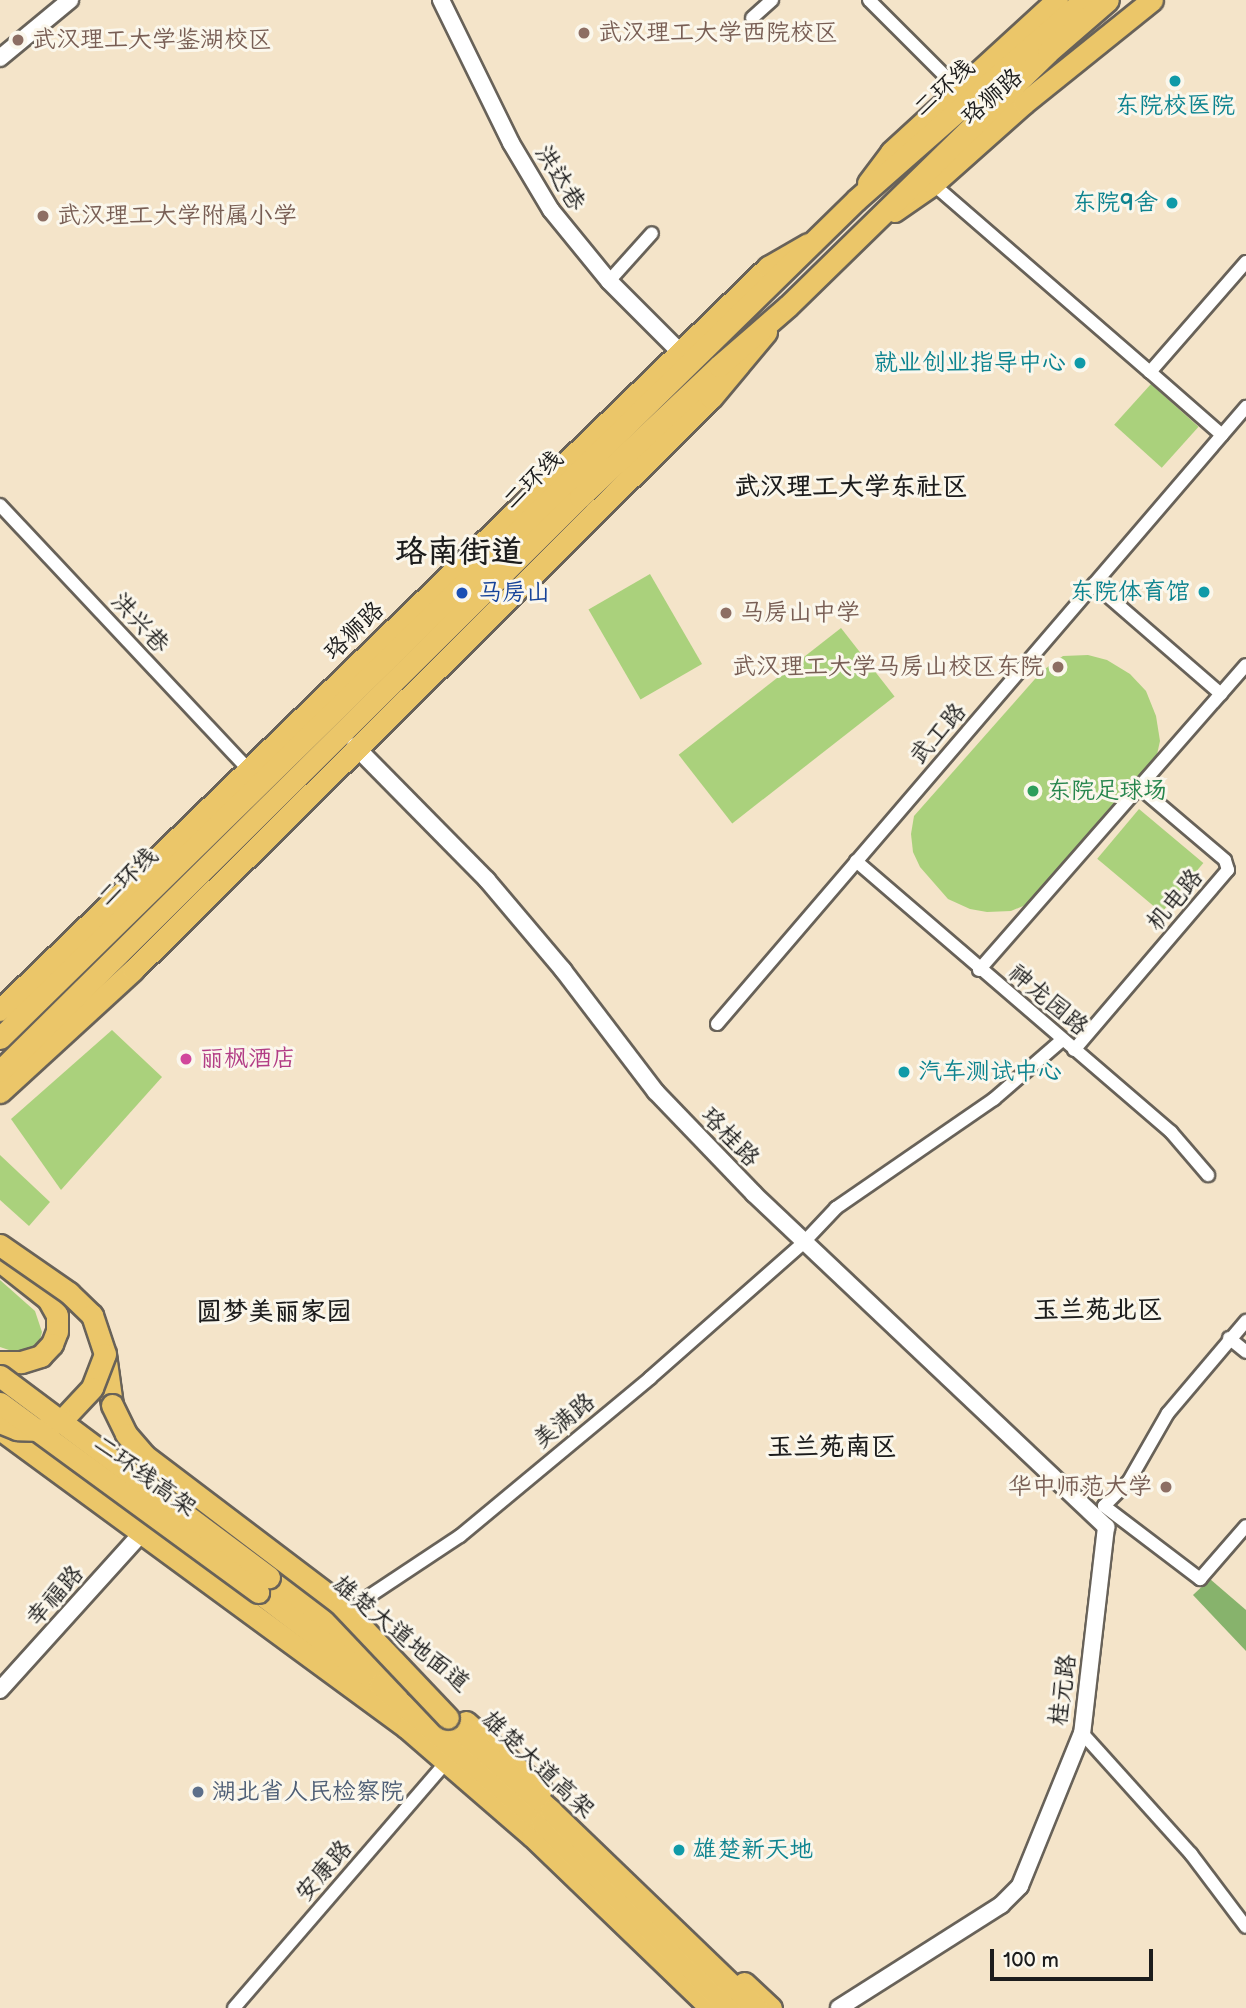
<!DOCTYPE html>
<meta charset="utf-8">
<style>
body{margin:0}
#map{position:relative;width:1246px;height:2008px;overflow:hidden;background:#f4e4c9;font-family:"Balsamiq Sans","LXGW WenKai TC",sans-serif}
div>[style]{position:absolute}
.green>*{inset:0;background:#aad17c;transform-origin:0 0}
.forest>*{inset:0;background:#87b36c}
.roads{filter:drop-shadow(2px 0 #686259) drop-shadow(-2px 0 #686259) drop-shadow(0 2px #686259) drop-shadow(0 -2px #686259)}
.minor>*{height:12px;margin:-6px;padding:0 6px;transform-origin:6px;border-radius:6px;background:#fff}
.tertiary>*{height:16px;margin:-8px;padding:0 8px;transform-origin:8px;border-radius:8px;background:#fff}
.primary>*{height:21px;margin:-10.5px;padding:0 10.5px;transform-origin:10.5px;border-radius:10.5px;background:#ebc669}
.trunk>*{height:21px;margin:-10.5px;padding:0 10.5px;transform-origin:10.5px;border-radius:10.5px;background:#ebc669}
.bridges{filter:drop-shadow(2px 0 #686259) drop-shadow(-2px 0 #686259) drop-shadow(0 2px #686259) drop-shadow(0 -2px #686259)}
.trunk-bridge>*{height:21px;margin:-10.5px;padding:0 10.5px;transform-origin:10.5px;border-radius:10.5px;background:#ebc669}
.dots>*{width:19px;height:19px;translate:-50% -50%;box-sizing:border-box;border:4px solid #fbf7ec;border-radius:50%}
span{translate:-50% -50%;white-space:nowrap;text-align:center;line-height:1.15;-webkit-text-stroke:6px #fbf7ec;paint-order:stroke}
.education-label{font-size:24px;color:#785e54}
.left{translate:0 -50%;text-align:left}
.right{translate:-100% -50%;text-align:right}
.street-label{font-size:24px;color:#1c1c1c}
.culture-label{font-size:24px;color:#0d838f}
.transit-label{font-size:24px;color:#164399}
.leisure-label{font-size:24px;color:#27864d}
.hotel-label{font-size:24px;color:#b23c85}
.service-label{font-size:24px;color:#4e5e75}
.neighbourhood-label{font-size:26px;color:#1c1c1c;font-weight:700}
.district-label{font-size:32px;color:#1c1c1c;font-weight:700}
.scale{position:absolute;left:990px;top:1949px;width:163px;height:32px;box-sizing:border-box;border:4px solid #1c1c1c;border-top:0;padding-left:9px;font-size:21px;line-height:24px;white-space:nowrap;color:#1c1c1c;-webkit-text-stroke:5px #fbf7ec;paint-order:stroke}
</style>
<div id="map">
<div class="green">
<i style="left:1151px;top:384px;width:64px;height:55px;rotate:42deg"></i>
<i style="left:650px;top:574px;width:104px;height:71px;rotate:60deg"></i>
<i style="left:841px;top:628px;width:87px;height:206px;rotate:52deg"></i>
<i style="clip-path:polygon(1088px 655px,1107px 660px,1130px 674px,1146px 691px,1156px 716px,1160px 741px,1156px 759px,1028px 904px,1011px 911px,987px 912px,970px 909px,948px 899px,920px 867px,913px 852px,911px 834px,914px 816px,1042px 671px,1063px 656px)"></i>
<i style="left:1139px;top:809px;width:84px;height:65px;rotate:40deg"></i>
<i style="clip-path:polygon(112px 1030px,162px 1077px,61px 1190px,11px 1119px)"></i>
<i style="clip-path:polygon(0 1155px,50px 1202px,29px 1226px,0 1200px)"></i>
<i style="clip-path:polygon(0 1280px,35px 1311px,42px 1332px,39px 1344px,29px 1351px,15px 1352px,0 1347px)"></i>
</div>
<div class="forest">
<i style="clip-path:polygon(1210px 1579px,1246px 1610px,1246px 1651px,1193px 1595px)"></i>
</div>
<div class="roads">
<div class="minor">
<i style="left:869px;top:0;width:126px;rotate:45deg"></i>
<i style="left:752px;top:18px;width:27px;rotate:-42deg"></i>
<i style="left:933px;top:184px;width:287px;rotate:40.9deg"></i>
<i style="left:609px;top:281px;width:64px;rotate:-48.1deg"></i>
<i style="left:1222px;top:435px;width:96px;rotate:-138.8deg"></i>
<i style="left:1150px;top:372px;width:146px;rotate:-48.9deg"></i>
<i style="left:0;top:505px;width:364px;rotate:46.8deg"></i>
<i style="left:1094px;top:584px;width:168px;rotate:40.9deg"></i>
<i style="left:856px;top:861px;width:416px;rotate:40.7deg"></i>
<i style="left:1171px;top:1132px;width:57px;rotate:49.3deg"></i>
<i style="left:979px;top:970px;width:405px;rotate:-48.8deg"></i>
<i style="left:717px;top:1024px;width:813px;rotate:-49.39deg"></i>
<i style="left:1074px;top:1050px;width:237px;rotate:-49.5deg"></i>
<i style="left:1228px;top:870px;width:10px;rotate:-107deg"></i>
<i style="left:1225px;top:860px;width:113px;rotate:-139.7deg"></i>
<i style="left:1229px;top:1338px;width:22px;rotate:39deg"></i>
<i style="left:1104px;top:1506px;width:35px;rotate:-45deg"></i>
<i style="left:1129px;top:1481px;width:78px;rotate:-60.2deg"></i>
<i style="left:1168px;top:1413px;width:121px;rotate:-49.7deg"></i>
<i style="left:1104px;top:1506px;width:121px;rotate:37.2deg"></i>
<i style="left:1200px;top:1579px;width:70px;rotate:-49deg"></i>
<i style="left:344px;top:1613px;width:139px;rotate:-33.6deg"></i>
<i style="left:460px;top:1536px;width:247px;rotate:-39.7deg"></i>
<i style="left:650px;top:1378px;width:205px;rotate:-41.4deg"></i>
<i style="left:804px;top:1242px;width:47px;rotate:-46.7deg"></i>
<i style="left:836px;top:1208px;width:192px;rotate:-34.6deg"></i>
<i style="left:994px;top:1099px;width:90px;rotate:-40.9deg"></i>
<i style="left:1082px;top:1733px;width:163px;rotate:48deg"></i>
<i style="left:1191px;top:1854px;width:91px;rotate:53deg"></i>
<i style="left:234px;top:2008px;width:326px;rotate:-49.2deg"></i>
</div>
<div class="tertiary">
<i style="left:441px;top:0;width:159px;rotate:63.9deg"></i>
<i style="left:511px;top:143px;width:78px;rotate:59.2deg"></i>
<i style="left:551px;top:210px;width:92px;rotate:50.8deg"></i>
<i style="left:609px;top:281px;width:99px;rotate:45deg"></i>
<i style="left:0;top:58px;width:91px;rotate:-39.6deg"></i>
<i style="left:355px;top:746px;width:188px;rotate:45.4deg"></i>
<i style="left:487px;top:880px;width:118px;rotate:49.8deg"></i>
<i style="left:563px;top:970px;width:153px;rotate:52.7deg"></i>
<i style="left:656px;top:1092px;width:141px;rotate:46.1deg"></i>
<i style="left:754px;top:1194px;width:485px;rotate:43.4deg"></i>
<i style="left:1106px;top:1527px;width:207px;rotate:96.6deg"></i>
<i style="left:1082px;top:1733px;width:165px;rotate:112.1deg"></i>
<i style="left:1020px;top:1886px;width:27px;rotate:135deg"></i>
<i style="left:1001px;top:1905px;width:192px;rotate:147.6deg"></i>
<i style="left:0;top:1690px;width:213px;rotate:-47.9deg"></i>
</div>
<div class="primary">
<i style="left:868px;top:183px;width:39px;rotate:-53deg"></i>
<i style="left:891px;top:152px;width:225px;rotate:-42.5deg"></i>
<i style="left:894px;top:211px;width:47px;rotate:-34.7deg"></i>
<i style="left:933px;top:184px;width:122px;rotate:-41.7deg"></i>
<i style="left:1024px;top:103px;width:164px;rotate:-38.8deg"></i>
<i style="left:0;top:1010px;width:1069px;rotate:-44.05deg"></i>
<i style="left:768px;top:267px;width:46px;rotate:-29.9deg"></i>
<i style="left:0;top:1092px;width:180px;rotate:-42.5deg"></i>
<i style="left:133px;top:970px;width:813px;rotate:-44.7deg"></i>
<i style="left:711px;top:398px;width:86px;rotate:-50.2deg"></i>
<i style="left:0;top:1429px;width:504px;rotate:36.28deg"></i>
<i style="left:406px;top:1727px;width:167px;rotate:40.9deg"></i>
<i style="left:532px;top:1836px;width:248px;rotate:43.9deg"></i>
<i style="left:264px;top:1561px;width:118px;rotate:37.7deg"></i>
<i style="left:466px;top:1722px;width:101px;rotate:41.8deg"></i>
<i style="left:744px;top:1983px;width:37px;rotate:43deg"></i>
</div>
<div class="trunk">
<i style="left:0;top:1038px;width:1198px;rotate:-44.39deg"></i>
<i style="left:856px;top:200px;width:303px;rotate:-41.3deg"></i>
<i style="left:0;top:1071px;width:816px;rotate:-44.7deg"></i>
<i style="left:580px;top:497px;width:191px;rotate:-43.3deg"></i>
<i style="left:719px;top:366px;width:91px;rotate:-41deg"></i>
<i style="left:788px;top:306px;width:363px;rotate:-44.3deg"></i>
<i style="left:1048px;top:52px;width:79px;rotate:-40.9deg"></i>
<i style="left:0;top:1261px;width:61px;rotate:38.4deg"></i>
<i style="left:48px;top:1299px;width:18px;rotate:61deg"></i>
<i style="left:57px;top:1315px;width:16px;rotate:90deg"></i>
<i style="left:57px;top:1331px;width:14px;rotate:111deg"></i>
<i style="left:52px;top:1344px;width:16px;rotate:133deg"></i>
<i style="left:41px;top:1356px;width:21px;rotate:163deg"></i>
<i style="left:21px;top:1362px;width:21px;rotate:180deg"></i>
<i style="left:105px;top:1354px;width:51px;rotate:82.2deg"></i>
<i style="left:269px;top:1577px;width:173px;rotate:37.7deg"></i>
<i style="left:258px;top:1592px;width:153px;rotate:37.3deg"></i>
<i style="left:380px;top:1685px;width:213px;rotate:40.4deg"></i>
<i style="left:542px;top:1823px;width:264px;rotate:44.4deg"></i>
<i style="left:436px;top:1708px;width:154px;rotate:41.8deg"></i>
<i style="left:551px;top:1811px;width:284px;rotate:43.9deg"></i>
</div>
</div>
<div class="bridges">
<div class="trunk-bridge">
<i style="left:0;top:1245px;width:84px;rotate:34.8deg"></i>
<i style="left:69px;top:1293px;width:32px;rotate:44deg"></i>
<i style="left:92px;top:1315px;width:41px;rotate:71.6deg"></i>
<i style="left:105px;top:1354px;width:36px;rotate:111deg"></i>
<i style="left:92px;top:1388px;width:42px;rotate:133.1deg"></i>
<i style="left:63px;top:1419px;width:25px;rotate:153deg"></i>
<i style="left:41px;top:1430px;width:24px;rotate:-178deg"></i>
<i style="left:17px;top:1429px;width:18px;rotate:-158deg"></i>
<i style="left:0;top:1376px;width:336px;rotate:36.8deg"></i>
<i style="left:0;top:1403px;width:320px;rotate:36.2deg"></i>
<i style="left:112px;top:1405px;width:32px;rotate:64deg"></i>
<i style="left:126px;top:1434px;width:28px;rotate:49deg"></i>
<i style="left:144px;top:1455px;width:245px;rotate:37.2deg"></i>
<i style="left:339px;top:1603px;width:158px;rotate:46.5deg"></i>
</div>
</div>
<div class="dots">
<i style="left:584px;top:33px;background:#8d6e63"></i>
<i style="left:18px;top:40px;background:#8d6e63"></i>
<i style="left:1175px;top:81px;background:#0f9aa8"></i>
<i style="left:1172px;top:203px;background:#0f9aa8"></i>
<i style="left:43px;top:216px;background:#8d6e63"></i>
<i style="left:1080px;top:363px;background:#0f9aa8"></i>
<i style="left:1204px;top:592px;background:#0f9aa8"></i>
<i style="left:462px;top:593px;background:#1a4fb4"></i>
<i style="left:726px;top:613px;background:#8d6e63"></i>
<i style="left:1058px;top:667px;background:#8d6e63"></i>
<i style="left:1033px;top:791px;background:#2e9e5b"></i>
<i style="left:186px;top:1059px;background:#d1479c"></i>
<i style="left:904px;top:1072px;background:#0f9aa8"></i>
<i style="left:1166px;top:1487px;background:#8d6e63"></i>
<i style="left:198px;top:1792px;background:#5c6f8a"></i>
<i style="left:679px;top:1850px;background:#0f9aa8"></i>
</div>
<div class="education-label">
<span class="left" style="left:598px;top:33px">武汉理工大学西院校区</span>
<span class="left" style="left:32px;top:40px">武汉理工大学鉴湖校区</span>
<span class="left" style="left:57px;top:216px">武汉理工大学附属小学</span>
<span class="left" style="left:740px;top:613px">马房山中学</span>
<span class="right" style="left:1044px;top:667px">武汉理工大学马房山校区东院</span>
<span class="right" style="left:1152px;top:1487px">华中师范大学</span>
</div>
<div class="street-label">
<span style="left:944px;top:88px;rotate:-42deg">二环线</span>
<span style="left:992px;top:97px;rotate:-41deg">珞狮路</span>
<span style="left:560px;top:178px;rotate:58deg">洪达巷</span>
<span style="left:533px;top:480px;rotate:-44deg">二环线</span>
<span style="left:140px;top:623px;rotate:47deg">洪兴巷</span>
<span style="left:354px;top:631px;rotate:-44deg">珞狮路</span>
<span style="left:938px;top:734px;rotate:-49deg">武工路</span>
<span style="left:128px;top:877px;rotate:-44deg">二环线</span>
<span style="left:1175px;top:900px;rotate:-50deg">机电路</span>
<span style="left:1048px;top:1000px;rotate:40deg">神龙园路</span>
<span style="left:730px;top:1137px;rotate:46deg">珞桂路</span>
<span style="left:564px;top:1421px;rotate:-39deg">美满路</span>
<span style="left:145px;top:1476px;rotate:36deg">二环线高架</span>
<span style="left:55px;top:1596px;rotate:-48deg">幸福路</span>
<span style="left:401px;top:1634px;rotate:39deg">雄楚大道地面道</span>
<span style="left:1063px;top:1690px;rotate:-82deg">桂元路</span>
<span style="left:538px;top:1765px;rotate:43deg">雄楚大道高架</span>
<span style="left:324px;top:1871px;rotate:-49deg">安康路</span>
</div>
<div class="culture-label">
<span style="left:1175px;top:106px">东院校医院</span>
<span class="right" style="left:1158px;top:203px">东院9舍</span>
<span class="right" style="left:1066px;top:363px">就业创业指导中心</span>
<span class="right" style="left:1190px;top:592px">东院体育馆</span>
<span class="left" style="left:918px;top:1072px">汽车测试中心</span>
<span class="left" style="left:693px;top:1850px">雄楚新天地</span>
</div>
<div class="transit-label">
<span class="left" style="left:478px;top:593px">马房山</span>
</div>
<div class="leisure-label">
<span class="left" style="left:1047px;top:791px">东院足球场</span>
</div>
<div class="hotel-label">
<span class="left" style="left:200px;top:1059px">丽枫酒店</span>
</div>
<div class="service-label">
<span class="left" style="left:212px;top:1792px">湖北省人民检察院</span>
</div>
<div class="neighbourhood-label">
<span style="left:851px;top:488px">武汉理工大学东社区</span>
<span style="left:1098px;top:1311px">玉兰苑北区</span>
<span style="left:274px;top:1313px">圆梦美丽家园</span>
<span style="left:832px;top:1448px">玉兰苑南区</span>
</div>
<div class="district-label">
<span style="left:459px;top:553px">珞南街道</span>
</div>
<div class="scale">100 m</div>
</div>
